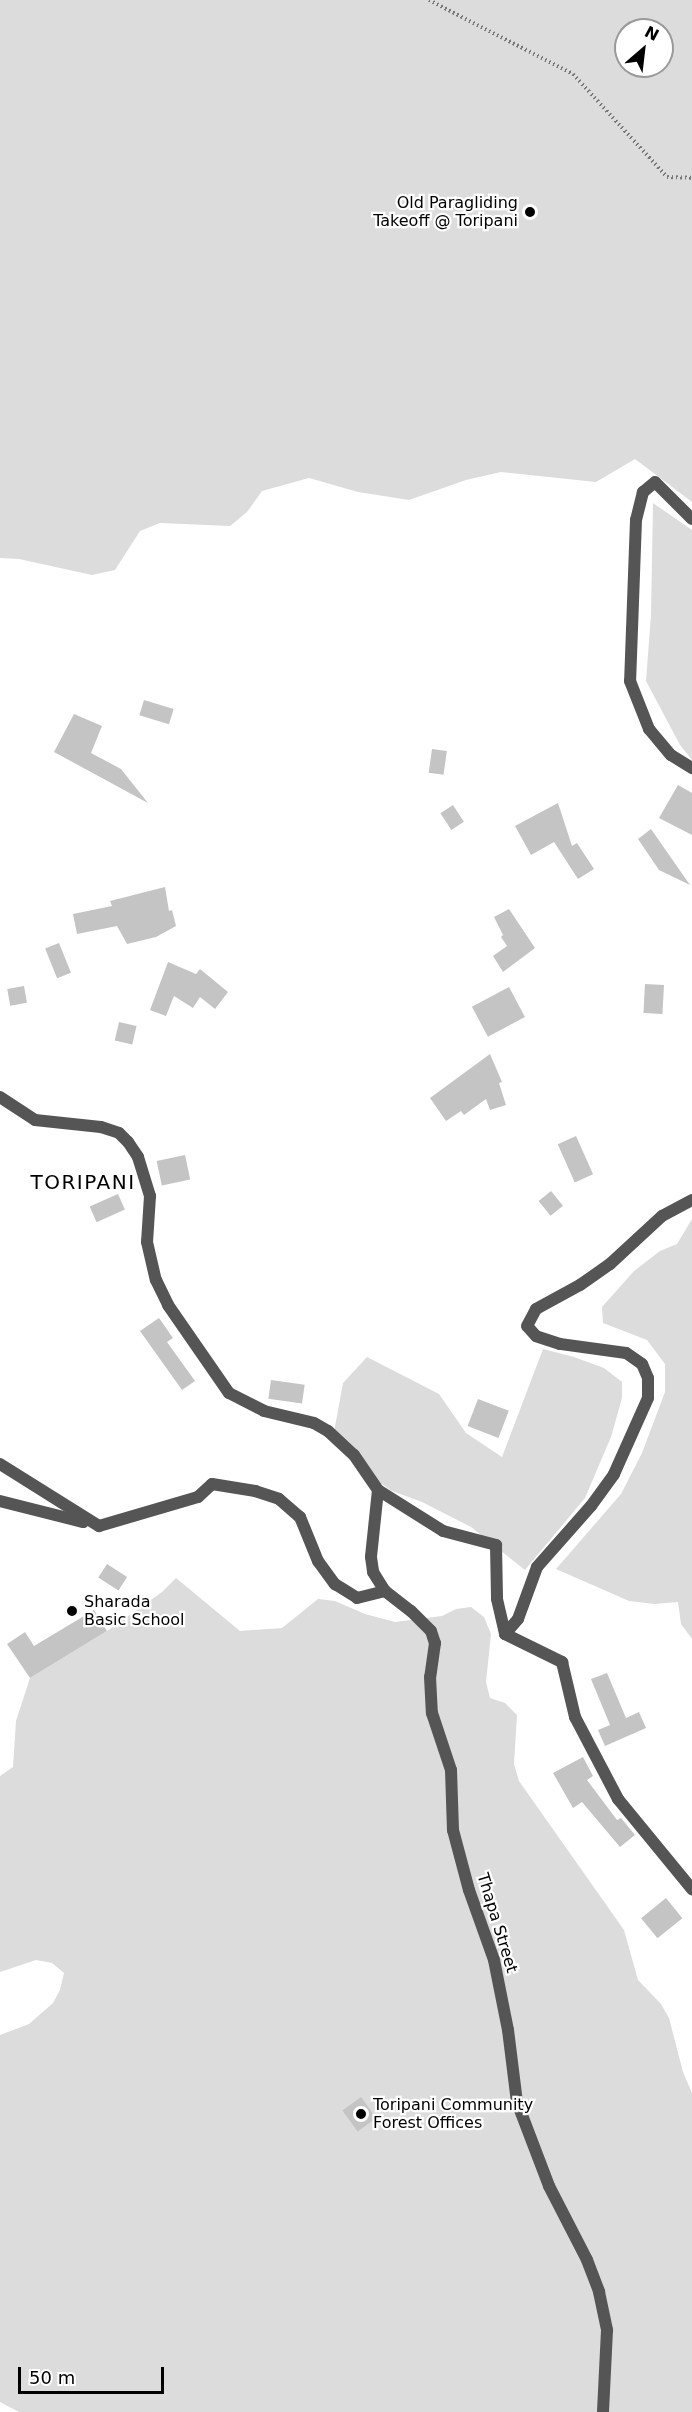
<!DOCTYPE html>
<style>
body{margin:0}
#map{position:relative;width:692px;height:2412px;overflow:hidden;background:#fff;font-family:"DejaVu Sans",sans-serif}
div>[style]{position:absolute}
.green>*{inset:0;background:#dcdcdc}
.building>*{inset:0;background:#c4c4c4;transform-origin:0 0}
.path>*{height:4px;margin-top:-2px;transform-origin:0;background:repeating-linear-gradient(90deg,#777 0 1.5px,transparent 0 4.5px)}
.minor>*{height:12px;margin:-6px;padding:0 6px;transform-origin:6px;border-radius:6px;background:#555}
.tertiary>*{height:12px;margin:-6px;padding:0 6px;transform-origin:6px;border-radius:6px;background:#555}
.dots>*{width:16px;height:16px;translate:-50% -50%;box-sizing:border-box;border:3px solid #fff;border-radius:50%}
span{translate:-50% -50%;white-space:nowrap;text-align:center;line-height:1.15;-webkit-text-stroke:4.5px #fff;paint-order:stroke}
.poi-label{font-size:16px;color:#000}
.right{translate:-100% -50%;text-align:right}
.left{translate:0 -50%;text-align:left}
.street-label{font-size:16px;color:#000}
.quarter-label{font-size:20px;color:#000;letter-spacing:1.5px}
.north{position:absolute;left:614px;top:18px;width:60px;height:60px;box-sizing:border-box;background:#fff;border:2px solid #999;border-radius:50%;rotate:28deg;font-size:16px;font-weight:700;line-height:24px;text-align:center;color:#000}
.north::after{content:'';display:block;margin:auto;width:21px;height:27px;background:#000;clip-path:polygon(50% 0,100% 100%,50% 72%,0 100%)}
.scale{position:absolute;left:18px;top:2367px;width:146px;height:27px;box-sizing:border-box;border:3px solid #000;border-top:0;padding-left:8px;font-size:18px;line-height:21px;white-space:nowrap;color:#000;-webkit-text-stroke:4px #fff;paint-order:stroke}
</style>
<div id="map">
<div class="green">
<i style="clip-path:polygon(evenodd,0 0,692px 0,692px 502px,635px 459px,596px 482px,501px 472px,466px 480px,409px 500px,358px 492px,309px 478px,262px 491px,247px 512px,230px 526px,160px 523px,140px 531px,115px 570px,92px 575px,19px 559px,0 558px,0 0,626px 30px,662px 30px,662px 66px,626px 66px,626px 30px)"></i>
<i style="clip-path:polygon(653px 503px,692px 530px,692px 760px,680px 745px,646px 681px,651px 615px)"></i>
<i style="clip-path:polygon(692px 1219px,692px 1639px,681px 1624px,678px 1602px,655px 1604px,629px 1601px,556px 1569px,621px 1494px,642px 1453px,665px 1392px,665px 1364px,647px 1340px,603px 1323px,602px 1307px,634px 1271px,660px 1251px,677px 1244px)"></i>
<i style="clip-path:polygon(543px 1349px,574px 1357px,604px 1368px,622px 1382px,622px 1398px,611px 1437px,585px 1498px,525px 1570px,471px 1527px,422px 1502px,392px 1491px,373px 1478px,334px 1432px,343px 1383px,367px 1357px,439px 1394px,466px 1433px,502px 1457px)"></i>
<i style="clip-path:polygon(176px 1578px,240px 1631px,282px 1628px,318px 1599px,335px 1601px,365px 1614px,395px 1622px,442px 1616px,456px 1609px,471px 1607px,484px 1617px,491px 1634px,486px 1682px,490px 1698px,505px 1703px,517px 1715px,514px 1764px,519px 1781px,624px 1930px,638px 1980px,661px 2004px,669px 2018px,683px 2072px,692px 2093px,692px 2412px,19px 2412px,0 2402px,0 2035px,29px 2024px,53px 2003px,60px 1990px,64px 1973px,52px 1963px,36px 1960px,0 1972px,0 1776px,13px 1767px,16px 1721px,30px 1678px,107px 1631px,162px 1592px)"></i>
</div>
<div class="building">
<i style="left:144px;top:700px;width:31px;height:16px;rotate:17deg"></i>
<i style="clip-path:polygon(74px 714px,102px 726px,91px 753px,121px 769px,148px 803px,54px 752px)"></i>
<i style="left:432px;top:749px;width:15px;height:24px;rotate:8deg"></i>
<i style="clip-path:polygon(678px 785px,692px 793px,692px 835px,659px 818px)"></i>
<i style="clip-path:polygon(558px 803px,572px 846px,577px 843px,594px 869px,578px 879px,554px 842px,531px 855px,515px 826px)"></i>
<i style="left:453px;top:805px;width:20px;height:15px;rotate:57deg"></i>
<i style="clip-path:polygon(651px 829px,690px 885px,659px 870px,638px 839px)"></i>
<i style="clip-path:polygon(165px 887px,169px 911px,172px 910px,176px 926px,156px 937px,127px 944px,117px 926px,77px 934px,73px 914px,112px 906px,110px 901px)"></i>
<i style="clip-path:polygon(509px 909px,535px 948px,503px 972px,493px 956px,507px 946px,501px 937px,503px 935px,494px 917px)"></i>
<i style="left:59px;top:943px;width:32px;height:15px;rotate:68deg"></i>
<i style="clip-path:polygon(168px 962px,196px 974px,200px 969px,228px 992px,215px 1009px,200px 997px,193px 1008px,174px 996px,166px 1016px,150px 1010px)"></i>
<i style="left:645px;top:984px;width:19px;height:29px;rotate:3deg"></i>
<i style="left:24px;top:986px;width:17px;height:17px;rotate:80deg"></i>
<i style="left:509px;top:987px;width:34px;height:42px;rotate:62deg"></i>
<i style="left:119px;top:1022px;width:18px;height:19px;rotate:13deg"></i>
<i style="clip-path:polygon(490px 1054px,502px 1082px,499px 1083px,506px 1105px,490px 1110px,486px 1099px,464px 1115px,461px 1111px,446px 1121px,430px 1098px)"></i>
<i style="left:576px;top:1136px;width:42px;height:20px;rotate:66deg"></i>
<i style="left:185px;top:1155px;width:25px;height:29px;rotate:78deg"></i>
<i style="left:551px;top:1191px;width:19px;height:16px;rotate:51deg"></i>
<i style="left:118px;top:1194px;width:17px;height:31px;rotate:66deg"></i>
<i style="clip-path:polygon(159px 1318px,173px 1338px,167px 1342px,195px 1381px,182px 1390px,140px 1331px)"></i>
<i style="left:271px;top:1380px;width:34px;height:19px;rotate:8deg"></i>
<i style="left:478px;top:1399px;width:33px;height:29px;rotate:21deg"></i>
<i style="left:107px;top:1564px;width:24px;height:16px;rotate:33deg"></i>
<i style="clip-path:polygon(94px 1610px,107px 1631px,30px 1678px,7px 1644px,25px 1632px,34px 1646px)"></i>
<i style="clip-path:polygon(607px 1673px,626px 1718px,639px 1712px,646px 1728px,605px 1746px,598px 1730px,610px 1725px,591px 1679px)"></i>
<i style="clip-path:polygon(583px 1757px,593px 1776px,587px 1780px,617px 1820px,621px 1818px,635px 1835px,620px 1847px,582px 1802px,573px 1808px,553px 1773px)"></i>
<i style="left:666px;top:1898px;width:26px;height:32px;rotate:51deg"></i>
<i style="left:361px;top:2097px;width:26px;height:23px;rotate:54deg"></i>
</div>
<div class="path">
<i style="left:429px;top:0;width:162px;rotate:27.2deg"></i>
<i style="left:573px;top:74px;width:139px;rotate:47.6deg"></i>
<i style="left:667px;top:177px;width:25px;rotate:2deg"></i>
</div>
<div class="minor">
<i style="left:692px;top:519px;width:52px;rotate:-135deg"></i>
<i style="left:655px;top:482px;width:16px;rotate:140deg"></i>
<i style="left:643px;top:492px;width:29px;rotate:104deg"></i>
<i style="left:636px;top:520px;width:161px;rotate:92.1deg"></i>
<i style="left:630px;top:681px;width:52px;rotate:68.4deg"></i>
<i style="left:649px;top:729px;width:34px;rotate:50deg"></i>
<i style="left:671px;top:755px;width:25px;rotate:32deg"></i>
<i style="left:0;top:1464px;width:117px;rotate:32.1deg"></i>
<i style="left:99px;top:1526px;width:103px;rotate:-16.3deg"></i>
<i style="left:198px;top:1497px;width:19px;rotate:-43deg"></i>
<i style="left:212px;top:1484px;width:44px;rotate:9.2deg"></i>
<i style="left:255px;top:1491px;width:25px;rotate:18deg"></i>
<i style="left:279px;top:1499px;width:28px;rotate:41deg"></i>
<i style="left:300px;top:1517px;width:48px;rotate:67.8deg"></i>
<i style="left:318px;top:1561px;width:29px;rotate:54deg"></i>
<i style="left:335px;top:1584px;width:26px;rotate:32deg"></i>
<i style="left:357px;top:1598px;width:29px;rotate:-14deg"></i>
<i style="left:0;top:1501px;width:86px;rotate:14.2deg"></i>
<i style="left:505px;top:1634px;width:20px;rotate:-49deg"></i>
<i style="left:518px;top:1619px;width:55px;rotate:-69.9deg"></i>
<i style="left:537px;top:1567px;width:81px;rotate:-48.5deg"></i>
<i style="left:591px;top:1506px;width:39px;rotate:-54deg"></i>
<i style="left:614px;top:1474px;width:83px;rotate:-65.9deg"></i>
<i style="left:648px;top:1398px;width:20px;rotate:-90deg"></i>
<i style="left:648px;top:1378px;width:15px;rotate:-113deg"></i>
<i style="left:642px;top:1364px;width:19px;rotate:-145deg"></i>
<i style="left:626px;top:1353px;width:67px;rotate:-172.2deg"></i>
<i style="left:560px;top:1344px;width:25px;rotate:-162deg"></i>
<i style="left:536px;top:1336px;width:13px;rotate:-132deg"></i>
<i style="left:527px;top:1326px;width:19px;rotate:-62deg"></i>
<i style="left:536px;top:1309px;width:50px;rotate:-28.6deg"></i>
<i style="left:580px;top:1285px;width:37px;rotate:-35deg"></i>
<i style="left:610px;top:1264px;width:71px;rotate:-42.7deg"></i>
<i style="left:662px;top:1216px;width:34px;rotate:-28deg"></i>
</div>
<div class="tertiary">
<i style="left:0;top:1097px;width:42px;rotate:33.3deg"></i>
<i style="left:35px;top:1120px;width:66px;rotate:6.1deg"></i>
<i style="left:101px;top:1127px;width:19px;rotate:18deg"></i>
<i style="left:119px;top:1133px;width:13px;rotate:45deg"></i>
<i style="left:128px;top:1142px;width:18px;rotate:56deg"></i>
<i style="left:138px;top:1157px;width:41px;rotate:72.9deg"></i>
<i style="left:150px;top:1196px;width:46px;rotate:93.7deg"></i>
<i style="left:147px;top:1242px;width:39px;rotate:77deg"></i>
<i style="left:156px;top:1280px;width:28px;rotate:64deg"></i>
<i style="left:168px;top:1305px;width:107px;rotate:55.3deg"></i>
<i style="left:229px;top:1393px;width:39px;rotate:27deg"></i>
<i style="left:264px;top:1411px;width:51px;rotate:13.5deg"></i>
<i style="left:314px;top:1423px;width:16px;rotate:30deg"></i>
<i style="left:328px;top:1431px;width:35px;rotate:43deg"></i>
<i style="left:354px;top:1455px;width:42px;rotate:55.6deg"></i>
<i style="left:378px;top:1490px;width:77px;rotate:32.2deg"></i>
<i style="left:443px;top:1531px;width:55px;rotate:14.8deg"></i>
<i style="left:496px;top:1545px;width:54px;rotate:88.9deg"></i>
<i style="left:497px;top:1599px;width:36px;rotate:77deg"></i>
<i style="left:505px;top:1634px;width:64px;rotate:26.2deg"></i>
<i style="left:562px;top:1662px;width:57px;rotate:76.7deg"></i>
<i style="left:575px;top:1717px;width:93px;rotate:62.3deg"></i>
<i style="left:618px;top:1799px;width:117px;rotate:50.6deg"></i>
<i style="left:378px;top:1490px;width:67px;rotate:96deg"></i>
<i style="left:371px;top:1557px;width:15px;rotate:82deg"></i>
<i style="left:373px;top:1572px;width:22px;rotate:58deg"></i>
<i style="left:385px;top:1591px;width:33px;rotate:38deg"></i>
<i style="left:411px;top:1611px;width:28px;rotate:45deg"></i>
<i style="left:431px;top:1631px;width:13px;rotate:72deg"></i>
<i style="left:435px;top:1643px;width:34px;rotate:98deg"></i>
<i style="left:430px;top:1677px;width:36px;rotate:87deg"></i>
<i style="left:432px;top:1713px;width:60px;rotate:71.6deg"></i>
<i style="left:451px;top:1770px;width:60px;rotate:88.1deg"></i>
<i style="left:453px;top:1830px;width:62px;rotate:75.1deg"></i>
<i style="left:469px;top:1890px;width:74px;rotate:70.3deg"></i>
<i style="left:494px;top:1960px;width:71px;rotate:78.7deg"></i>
<i style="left:508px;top:2030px;width:73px;rotate:82.9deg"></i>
<i style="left:517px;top:2102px;width:90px;rotate:69.1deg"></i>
<i style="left:549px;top:2186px;width:83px;rotate:62.8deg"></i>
<i style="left:587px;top:2260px;width:34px;rotate:69deg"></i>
<i style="left:599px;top:2292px;width:39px;rotate:78deg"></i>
<i style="left:607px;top:2330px;width:82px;rotate:92.8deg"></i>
</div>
<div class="dots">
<i style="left:530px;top:212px;background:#000"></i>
<i style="left:72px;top:1611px;background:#000"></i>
<i style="left:361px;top:2114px;background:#000"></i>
</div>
<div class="poi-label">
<span class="right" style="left:518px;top:212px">Old Paragliding<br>Takeoff @ Toripani</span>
<span class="left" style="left:84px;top:1611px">Sharada<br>Basic School</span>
<span class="left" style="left:373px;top:2114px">Toripani Community<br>Forest Offices</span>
</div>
<div class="street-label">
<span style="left:497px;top:1923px;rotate:73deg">Thapa Street</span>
</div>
<div class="quarter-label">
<span style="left:83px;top:1182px">TORIPANI</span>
</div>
<div class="north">N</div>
<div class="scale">50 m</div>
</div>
